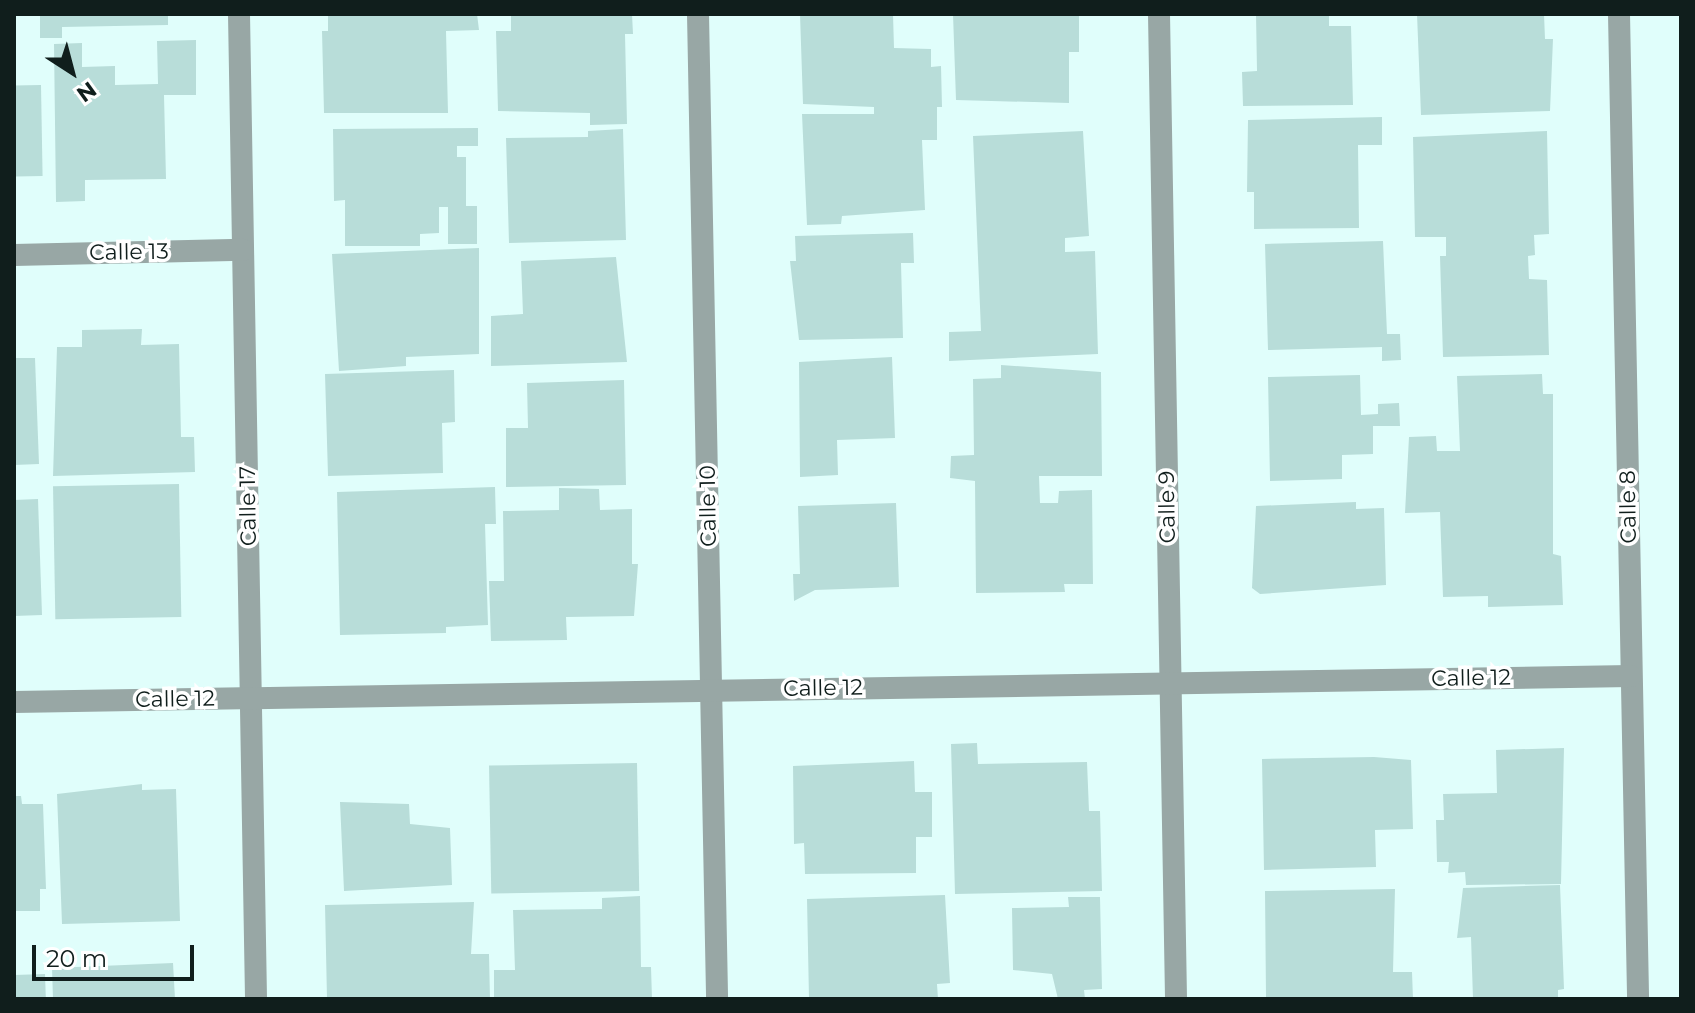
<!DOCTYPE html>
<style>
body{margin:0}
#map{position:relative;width:1695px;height:1013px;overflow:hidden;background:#e0fefb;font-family:Montserrat,sans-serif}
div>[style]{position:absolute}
.building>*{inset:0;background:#b8ddd9;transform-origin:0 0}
.minor>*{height:22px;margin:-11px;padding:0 11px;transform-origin:11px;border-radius:11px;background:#98a7a5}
span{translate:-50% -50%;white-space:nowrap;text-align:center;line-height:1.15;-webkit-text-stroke:7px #fff;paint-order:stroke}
.street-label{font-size:22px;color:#101e1c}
.frame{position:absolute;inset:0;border:16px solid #101e1c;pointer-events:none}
.north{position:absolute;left:32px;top:32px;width:80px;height:80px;-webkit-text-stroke:6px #fff;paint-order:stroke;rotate:144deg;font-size:22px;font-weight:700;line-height:32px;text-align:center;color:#101e1c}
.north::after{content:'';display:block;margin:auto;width:28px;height:36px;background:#101e1c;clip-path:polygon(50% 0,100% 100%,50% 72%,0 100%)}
.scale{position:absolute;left:32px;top:945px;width:162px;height:36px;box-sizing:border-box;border:4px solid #101e1c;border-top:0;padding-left:10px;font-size:24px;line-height:28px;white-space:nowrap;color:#101e1c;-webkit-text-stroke:6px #fff;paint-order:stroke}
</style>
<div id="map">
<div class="building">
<i style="clip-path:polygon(40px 14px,168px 14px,168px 25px,62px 27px,62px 38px,40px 38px)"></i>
<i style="clip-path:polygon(328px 14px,477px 14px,479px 30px,446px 31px,448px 113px,324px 113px,322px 31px,328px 31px)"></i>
<i style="clip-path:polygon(511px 14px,632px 14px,633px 34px,625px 34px,627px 124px,590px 125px,590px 113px,498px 111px,496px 31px,511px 31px)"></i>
<i style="clip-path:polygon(800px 14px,893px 14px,894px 48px,931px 49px,931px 67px,941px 66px,942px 107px,937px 107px,937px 140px,922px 140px,925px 210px,842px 216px,841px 224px,807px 225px,802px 114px,874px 114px,874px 107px,803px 104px)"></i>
<i style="clip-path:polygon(953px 14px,1079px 14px,1079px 52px,1069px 52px,1069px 103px,956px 100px)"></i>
<i style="clip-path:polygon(1256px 14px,1329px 14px,1329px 26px,1351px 26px,1353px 105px,1243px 106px,1242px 72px,1257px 71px)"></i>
<i style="clip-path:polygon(1417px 14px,1544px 14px,1545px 39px,1553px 39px,1550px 111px,1421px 115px)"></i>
<i style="clip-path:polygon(196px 40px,196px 95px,164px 95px,166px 179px,85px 180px,85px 201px,56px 202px,54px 44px,82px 43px,82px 67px,115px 66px,115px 85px,158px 84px,157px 41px)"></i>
<i style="left:41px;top:85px;width:91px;height:27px;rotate:89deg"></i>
<i style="clip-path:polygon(1382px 117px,1382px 145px,1358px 145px,1359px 228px,1254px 229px,1254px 192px,1247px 192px,1248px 120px)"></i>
<i style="clip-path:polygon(478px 128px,478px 146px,457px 146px,457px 157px,466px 157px,466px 206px,477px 206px,477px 244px,448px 244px,448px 207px,439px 207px,439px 233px,420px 234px,420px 246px,345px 246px,345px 200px,334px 201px,333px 129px)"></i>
<i style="clip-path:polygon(623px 129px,626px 240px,509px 243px,506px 138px,588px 137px,588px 131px)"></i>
<i style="clip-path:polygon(1083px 131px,1089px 236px,1065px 238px,1065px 252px,1095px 251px,1098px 354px,949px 361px,949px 332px,981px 331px,973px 136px)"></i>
<i style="clip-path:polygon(1547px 131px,1549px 234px,1534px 235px,1535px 255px,1528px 256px,1529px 279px,1547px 280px,1549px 355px,1443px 357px,1440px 256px,1446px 256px,1446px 237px,1415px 237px,1413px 137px)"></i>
<i style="clip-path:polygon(913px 233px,914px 263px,901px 263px,903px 338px,799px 340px,790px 261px,796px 261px,795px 236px)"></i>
<i style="clip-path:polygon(1383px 241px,1387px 334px,1400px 334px,1401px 360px,1382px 361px,1382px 347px,1268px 350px,1265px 244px)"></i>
<i style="clip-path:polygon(479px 248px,479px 354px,406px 357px,406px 366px,339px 371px,332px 254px)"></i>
<i style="clip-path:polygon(616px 257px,627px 362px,491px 366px,491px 316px,523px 314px,521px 261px)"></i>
<i style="clip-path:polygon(142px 329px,141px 345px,179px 344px,181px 437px,194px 437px,195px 472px,53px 476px,57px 347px,82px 347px,82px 330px)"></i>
<i style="clip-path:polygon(892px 357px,895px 438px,837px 440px,838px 475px,800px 477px,799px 362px)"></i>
<i style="clip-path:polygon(14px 358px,35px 358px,39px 464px,14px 465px)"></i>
<i style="clip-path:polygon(1001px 365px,1101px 372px,1102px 476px,1039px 476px,1040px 503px,1058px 503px,1059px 491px,1092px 490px,1093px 584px,1064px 584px,1065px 592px,976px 593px,975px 481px,950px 478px,951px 456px,974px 455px,973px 379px,1001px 378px)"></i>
<i style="clip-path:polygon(454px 370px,455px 422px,442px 423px,443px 473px,328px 476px,325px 374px)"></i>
<i style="clip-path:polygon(1542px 374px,1543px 394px,1553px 394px,1553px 554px,1561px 556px,1563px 605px,1488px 607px,1488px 596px,1443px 597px,1440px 512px,1405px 513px,1409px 437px,1436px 436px,1437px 451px,1460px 451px,1457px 376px)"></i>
<i style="clip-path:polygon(1360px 375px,1361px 415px,1378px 414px,1378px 404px,1399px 403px,1400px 426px,1373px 426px,1373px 454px,1342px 455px,1342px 479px,1270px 481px,1268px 377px)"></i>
<i style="clip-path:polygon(624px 380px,626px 485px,506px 487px,506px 428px,528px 428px,527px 383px)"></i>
<i style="left:179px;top:484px;width:133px;height:126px;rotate:89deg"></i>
<i style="clip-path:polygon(495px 487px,496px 524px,485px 524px,488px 625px,446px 627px,446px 633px,340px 635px,337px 492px)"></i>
<i style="clip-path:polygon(559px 488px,599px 489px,600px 510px,632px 509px,632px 564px,638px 564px,634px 616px,566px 617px,567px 640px,491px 641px,489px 581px,504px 581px,503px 511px,559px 510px)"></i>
<i style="clip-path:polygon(38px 499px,42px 615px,14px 616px,14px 500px)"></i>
<i style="clip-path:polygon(1356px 502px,1356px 509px,1384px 508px,1386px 585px,1260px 594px,1252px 588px,1256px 506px)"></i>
<i style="clip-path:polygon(896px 503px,899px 587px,815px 590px,794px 601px,793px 574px,800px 574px,798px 506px)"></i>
<i style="clip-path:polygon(977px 743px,978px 764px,1087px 762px,1089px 811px,1100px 811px,1102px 891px,955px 894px,951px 744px)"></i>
<i style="clip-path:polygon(1564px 748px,1561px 884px,1466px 885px,1465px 872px,1448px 873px,1449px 862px,1437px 862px,1436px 820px,1444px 820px,1443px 794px,1497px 793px,1496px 750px)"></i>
<i style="clip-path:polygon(1374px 757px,1411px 760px,1413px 829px,1375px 830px,1376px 867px,1264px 870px,1262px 759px)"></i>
<i style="clip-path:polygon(914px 761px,915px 792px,932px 792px,932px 837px,916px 837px,916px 873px,805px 874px,804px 843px,794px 844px,793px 766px)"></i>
<i style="left:637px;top:763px;width:128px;height:148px;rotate:89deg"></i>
<i style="clip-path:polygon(142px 784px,142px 790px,176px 789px,180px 921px,62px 924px,57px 794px)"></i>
<i style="clip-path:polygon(14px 796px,21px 796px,22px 804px,43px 804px,46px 889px,40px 889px,40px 911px,14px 911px)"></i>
<i style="clip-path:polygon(340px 802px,409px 804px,410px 824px,450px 828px,452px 885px,344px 891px)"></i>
<i style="clip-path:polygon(1560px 885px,1564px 989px,1558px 990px,1558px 999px,1473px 999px,1471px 937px,1457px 938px,1463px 888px)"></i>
<i style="clip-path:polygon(1395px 889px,1393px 972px,1412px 972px,1413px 999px,1266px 997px,1265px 891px)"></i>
<i style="clip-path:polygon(945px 895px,950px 983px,937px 984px,938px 999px,809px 999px,807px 899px)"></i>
<i style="clip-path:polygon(640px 896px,641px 967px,651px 967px,652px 999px,494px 999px,494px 970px,515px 970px,513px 910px,602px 909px,602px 898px)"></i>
<i style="clip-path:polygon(1068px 897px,1100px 897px,1102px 989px,1084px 990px,1085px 999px,1058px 999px,1052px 974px,1013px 970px,1012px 908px,1069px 907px)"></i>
<i style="clip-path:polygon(474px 902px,471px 954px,489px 954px,490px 999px,327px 999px,325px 905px)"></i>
<i style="clip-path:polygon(173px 963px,175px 999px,53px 999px,52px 968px)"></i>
<i style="left:45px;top:974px;width:25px;height:31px;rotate:88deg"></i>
</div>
<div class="minor">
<i style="left:239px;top:14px;width:985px;rotate:89.01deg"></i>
<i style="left:698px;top:14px;width:985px;rotate:88.89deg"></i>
<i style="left:1159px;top:14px;width:985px;rotate:89.01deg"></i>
<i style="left:1619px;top:14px;width:985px;rotate:88.89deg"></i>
<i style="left:14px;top:255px;width:229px;rotate:-1.3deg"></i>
<i style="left:14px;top:702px;width:1617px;rotate:-0.92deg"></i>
</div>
<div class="street-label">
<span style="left:129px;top:252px;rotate:-1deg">Calle 13</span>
<span style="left:248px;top:506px;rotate:-91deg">Calle 17</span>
<span style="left:708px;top:506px;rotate:-91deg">Calle 10</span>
<span style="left:1167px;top:507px;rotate:-91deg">Calle 9</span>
<span style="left:1628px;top:507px;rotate:-91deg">Calle 8</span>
<span style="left:1471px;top:678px;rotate:-1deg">Calle 12</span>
<span style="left:823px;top:688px;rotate:-1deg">Calle 12</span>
<span style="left:175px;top:699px;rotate:-1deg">Calle 12</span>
</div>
<div class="frame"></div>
<div class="north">N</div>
<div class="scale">20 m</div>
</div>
